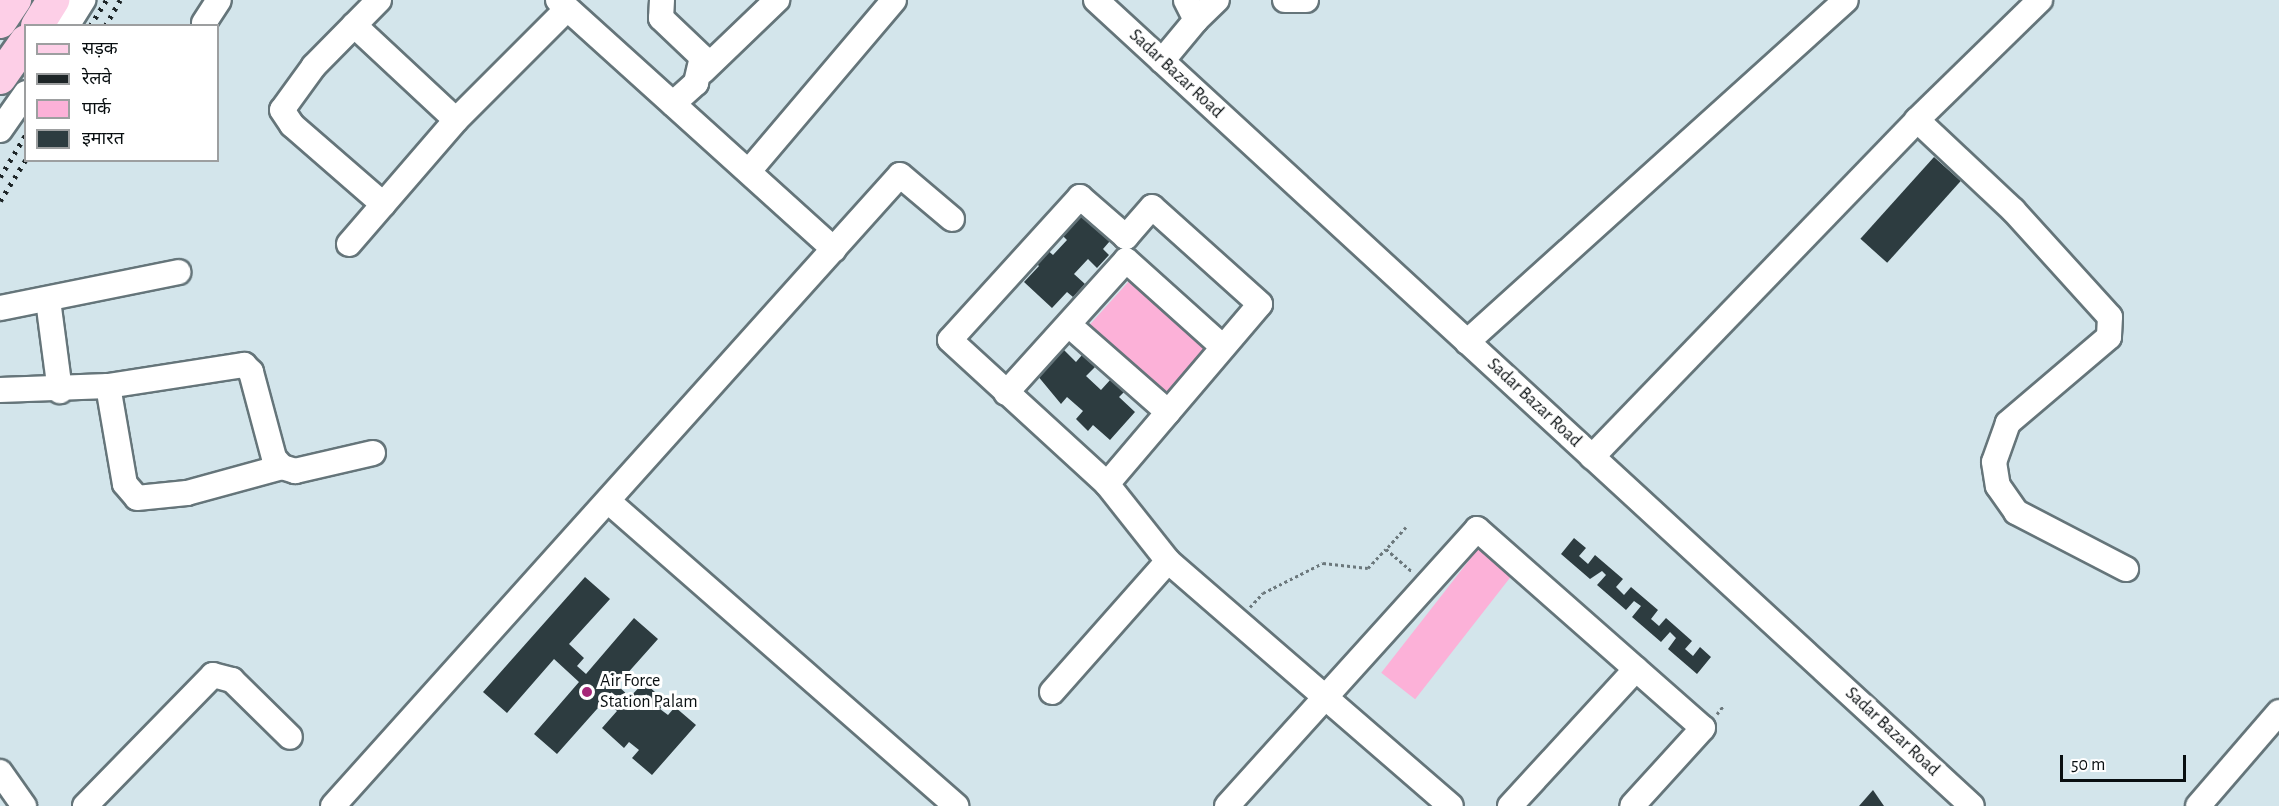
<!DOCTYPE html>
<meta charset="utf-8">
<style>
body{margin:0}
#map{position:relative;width:2279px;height:806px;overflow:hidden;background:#d3e5eb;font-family:"Alegreya Sans","Noto Sans Devanagari",sans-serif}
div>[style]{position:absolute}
.green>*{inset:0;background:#fcb1d8;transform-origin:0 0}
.building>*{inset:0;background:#2d3c40;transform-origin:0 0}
.path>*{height:3px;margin-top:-1.5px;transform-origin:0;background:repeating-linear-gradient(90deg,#6c787c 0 3px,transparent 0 6px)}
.roads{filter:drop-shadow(2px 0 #65757a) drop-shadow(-2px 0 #65757a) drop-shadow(0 2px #65757a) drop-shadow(0 -2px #65757a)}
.minor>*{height:24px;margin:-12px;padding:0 12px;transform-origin:12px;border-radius:12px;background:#fff}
.major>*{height:32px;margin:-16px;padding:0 16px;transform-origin:16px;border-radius:16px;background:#fdcfe7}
.rail>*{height:4.5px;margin-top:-2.25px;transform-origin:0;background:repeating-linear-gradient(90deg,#1d2527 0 3px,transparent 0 9px)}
.dots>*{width:16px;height:16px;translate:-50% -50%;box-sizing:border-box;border:3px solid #fff;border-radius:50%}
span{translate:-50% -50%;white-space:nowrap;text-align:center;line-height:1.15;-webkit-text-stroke:6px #fff;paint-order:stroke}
.street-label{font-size:18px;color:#090f11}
.poi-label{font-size:18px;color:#090f11}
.left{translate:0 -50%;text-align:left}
.legend{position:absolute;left:24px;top:24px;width:195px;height:138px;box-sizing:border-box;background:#fff;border:2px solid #9d9fa0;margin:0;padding:8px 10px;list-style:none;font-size:18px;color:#090f11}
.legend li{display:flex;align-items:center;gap:12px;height:30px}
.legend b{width:30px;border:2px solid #9d9fa0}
.scale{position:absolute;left:2060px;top:755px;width:126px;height:27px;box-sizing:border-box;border:3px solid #090f11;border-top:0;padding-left:8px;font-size:18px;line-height:21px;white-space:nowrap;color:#090f11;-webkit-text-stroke:4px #fff;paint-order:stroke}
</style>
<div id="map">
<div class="green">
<i style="left:1130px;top:280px;width:103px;height:62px;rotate:42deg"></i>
<i style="left:1481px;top:545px;width:43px;height:162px;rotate:38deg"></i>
</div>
<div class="building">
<i style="left:1934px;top:157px;width:36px;height:110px;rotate:42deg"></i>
<i style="clip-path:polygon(1089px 209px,1116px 234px,1103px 249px,1109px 255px,1097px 268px,1088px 259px,1074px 274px,1085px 284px,1073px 297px,1067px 292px,1052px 308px,1024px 282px,1039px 266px,1034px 261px,1045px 248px,1053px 255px,1067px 240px,1060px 233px)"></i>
<i style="clip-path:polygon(1062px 348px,1076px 362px,1082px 355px,1095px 367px,1086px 376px,1101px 390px,1111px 379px,1125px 391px,1119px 397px,1135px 412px,1110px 440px,1093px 425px,1088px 431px,1076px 419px,1083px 411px,1067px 397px,1061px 404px,1037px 375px)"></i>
<i style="clip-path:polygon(1574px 538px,1586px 548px,1579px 556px,1588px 564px,1595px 555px,1623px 579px,1616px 587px,1624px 595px,1631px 587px,1658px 610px,1651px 619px,1659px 626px,1666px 618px,1692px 641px,1685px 649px,1693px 656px,1700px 647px,1711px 657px,1697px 674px,1668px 649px,1676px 638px,1670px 632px,1661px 642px,1632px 617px,1641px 606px,1634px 601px,1626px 610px,1597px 585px,1606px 575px,1602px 571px,1590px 579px,1561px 554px)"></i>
<i style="clip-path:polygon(585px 577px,610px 599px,569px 644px,584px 658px,577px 666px,586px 674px,634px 618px,658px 639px,617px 685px,630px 697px,644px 682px,666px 702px,660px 709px,668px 715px,675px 707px,696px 725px,652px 775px,632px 758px,639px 750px,629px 742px,624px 748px,602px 728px,617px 711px,605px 700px,557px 754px,534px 734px,579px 682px,554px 659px,507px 713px,483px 692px)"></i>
<i style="clip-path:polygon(1873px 790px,1884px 806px,1859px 806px)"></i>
</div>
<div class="path">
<i style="left:1406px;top:527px;width:30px;rotate:132deg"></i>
<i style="left:1386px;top:549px;width:35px;rotate:41deg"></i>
<i style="left:1250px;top:607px;width:19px;rotate:-47deg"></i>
<i style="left:1263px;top:593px;width:67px;rotate:-26.6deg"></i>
<i style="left:1323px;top:563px;width:45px;rotate:6.3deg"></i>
<i style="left:1368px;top:568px;width:26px;rotate:-47deg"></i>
<i style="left:1717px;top:714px;width:11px;rotate:-52deg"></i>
</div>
<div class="roads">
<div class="minor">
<i style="left:379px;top:0;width:93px;rotate:134.6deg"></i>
<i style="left:314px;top:66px;width:54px;rotate:126deg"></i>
<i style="left:282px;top:110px;width:18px;rotate:56deg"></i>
<i style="left:292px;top:125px;width:121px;rotate:41deg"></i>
<i style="left:558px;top:0;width:372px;rotate:42.1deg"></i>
<i style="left:662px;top:0;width:18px;rotate:93deg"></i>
<i style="left:661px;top:18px;width:57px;rotate:43.6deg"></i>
<i style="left:702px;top:57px;width:27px;rotate:103deg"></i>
<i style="left:696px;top:83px;width:31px;rotate:138deg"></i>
<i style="left:1096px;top:0;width:1190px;rotate:42.62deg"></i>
<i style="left:1285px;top:0;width:21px"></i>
<i style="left:1196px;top:20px;width:29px;rotate:-44deg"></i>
<i style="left:204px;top:23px;width:27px;rotate:-57deg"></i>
<i style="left:354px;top:25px;width:139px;rotate:43deg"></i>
<i style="left:67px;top:26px;width:31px;rotate:-58deg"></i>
<i style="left:1162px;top:61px;width:53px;rotate:-50.3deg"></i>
<i style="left:1196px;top:20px;width:22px;rotate:-117deg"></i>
<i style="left:703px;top:71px;width:103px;rotate:-43.8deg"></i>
<i style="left:1917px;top:120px;width:132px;rotate:43.2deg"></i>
<i style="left:2013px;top:210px;width:144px;rotate:47.8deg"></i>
<i style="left:2110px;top:317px;width:20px;rotate:93deg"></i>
<i style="left:2109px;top:337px;width:133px;rotate:139.6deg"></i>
<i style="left:2008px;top:423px;width:41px;rotate:109.7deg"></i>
<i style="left:1994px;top:462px;width:24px;rotate:81deg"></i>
<i style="left:1998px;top:486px;width:32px;rotate:55deg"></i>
<i style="left:2016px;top:512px;width:124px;rotate:27.4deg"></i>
<i style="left:0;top:130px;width:45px;rotate:-54.9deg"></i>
<i style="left:749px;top:171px;width:224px;rotate:-49.7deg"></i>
<i style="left:349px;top:244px;width:164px;rotate:-49.2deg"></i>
<i style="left:456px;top:120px;width:157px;rotate:-45deg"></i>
<i style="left:48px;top:300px;width:92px;rotate:82.5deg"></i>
<i style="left:0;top:308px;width:182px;rotate:-11.4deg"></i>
<i style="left:1069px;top:325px;width:132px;rotate:41.3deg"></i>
<i style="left:1467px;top:342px;width:510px;rotate:-42.06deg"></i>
<i style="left:108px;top:386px;width:99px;rotate:80.2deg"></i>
<i style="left:125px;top:484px;width:18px;rotate:49deg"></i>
<i style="left:137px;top:498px;width:50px;rotate:-5.7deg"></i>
<i style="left:187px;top:493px;width:98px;rotate:-15.3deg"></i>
<i style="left:0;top:390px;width:108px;rotate:-2.1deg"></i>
<i style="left:108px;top:386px;width:138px;rotate:-8.8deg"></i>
<i style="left:244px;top:365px;width:10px;rotate:45deg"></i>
<i style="left:251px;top:372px;width:89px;rotate:75deg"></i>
<i style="left:274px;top:458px;width:12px;rotate:48deg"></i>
<i style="left:282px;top:467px;width:14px;rotate:17deg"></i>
<i style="left:295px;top:471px;width:80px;rotate:-13deg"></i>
<i style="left:1006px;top:393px;width:179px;rotate:-47.9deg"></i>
<i style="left:1126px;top:260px;width:130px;rotate:41.9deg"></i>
<i style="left:1592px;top:457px;width:468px;rotate:-46deg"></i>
<i style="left:1917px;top:120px;width:172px;rotate:-44.3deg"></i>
<i style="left:1107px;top:484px;width:236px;rotate:-49.6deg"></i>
<i style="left:1260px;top:304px;width:145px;rotate:-138.1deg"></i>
<i style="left:1152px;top:207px;width:40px;rotate:131deg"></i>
<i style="left:1126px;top:237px;width:61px;rotate:-139deg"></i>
<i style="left:1080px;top:197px;width:193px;rotate:132.3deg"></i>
<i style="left:950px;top:340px;width:213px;rotate:42.5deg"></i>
<i style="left:1107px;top:484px;width:98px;rotate:51.6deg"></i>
<i style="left:1168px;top:561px;width:374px;rotate:40.9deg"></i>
<i style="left:608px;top:501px;width:463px;rotate:41.2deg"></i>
<i style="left:1052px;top:692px;width:175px;rotate:-48.5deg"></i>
<i style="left:0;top:772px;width:42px;rotate:54.8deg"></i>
<i style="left:85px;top:806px;width:183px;rotate:-45.7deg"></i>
<i style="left:213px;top:675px;width:20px;rotate:15deg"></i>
<i style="left:232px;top:680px;width:81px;rotate:44.5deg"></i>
<i style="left:333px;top:806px;width:848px;rotate:-48.06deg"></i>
<i style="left:900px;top:175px;width:68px;rotate:40.2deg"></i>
<i style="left:1227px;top:806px;width:373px;rotate:-47.9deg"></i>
<i style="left:1477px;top:529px;width:301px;rotate:41.4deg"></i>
<i style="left:1703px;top:728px;width:105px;rotate:132.3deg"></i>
<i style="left:1510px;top:806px;width:186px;rotate:-47.4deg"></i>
<i style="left:2198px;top:806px;width:124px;rotate:-49.2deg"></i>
</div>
<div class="major">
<i style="left:0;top:22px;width:27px;rotate:-56deg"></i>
<i style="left:37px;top:26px;width:31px;rotate:-58deg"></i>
<i style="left:0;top:78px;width:45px;rotate:-54.9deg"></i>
</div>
</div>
<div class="rail">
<i style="left:90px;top:26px;width:31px;rotate:-58deg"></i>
<i style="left:105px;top:26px;width:30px;rotate:-60deg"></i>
<i style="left:0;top:177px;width:50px;rotate:-58.8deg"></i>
<i style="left:0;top:201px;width:49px;rotate:-58.2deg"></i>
</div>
<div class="dots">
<i style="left:587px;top:692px;background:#a62778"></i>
</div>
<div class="street-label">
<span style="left:1176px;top:74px;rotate:43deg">Sadar Bazar Road</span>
<span style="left:1534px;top:403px;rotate:43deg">Sadar Bazar Road</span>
<span style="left:1892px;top:732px;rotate:43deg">Sadar Bazar Road</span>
</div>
<div class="poi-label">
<span class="left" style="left:600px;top:692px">Air Force<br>Station Palam</span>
</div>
<ul class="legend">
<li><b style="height:8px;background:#fdcfe7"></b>सड़क</li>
<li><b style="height:8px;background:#1d2527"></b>रेलवे</li>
<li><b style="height:16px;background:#fcb1d8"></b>पार्क</li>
<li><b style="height:16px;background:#2d3c40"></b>इमारत</li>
</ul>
<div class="scale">50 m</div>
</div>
